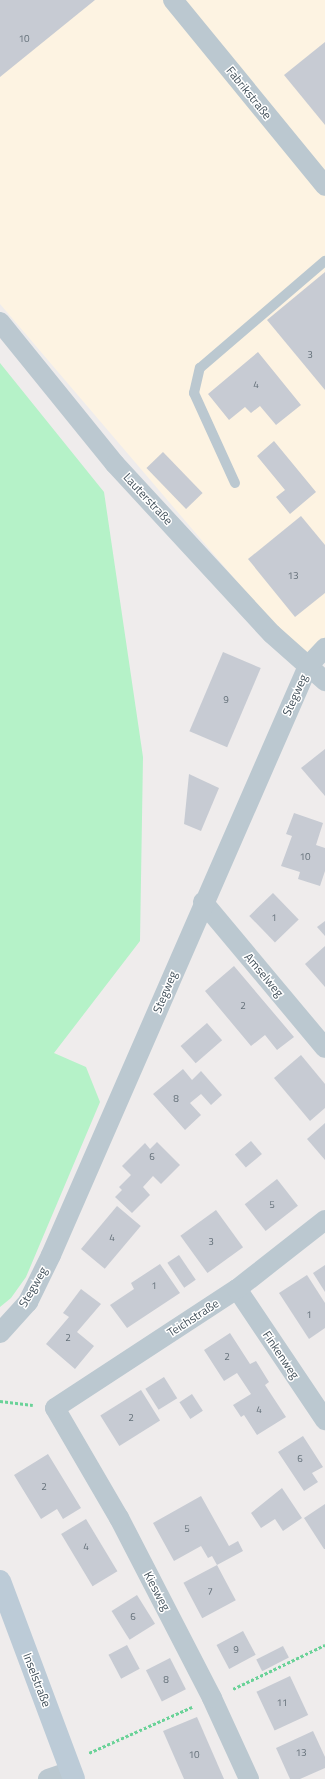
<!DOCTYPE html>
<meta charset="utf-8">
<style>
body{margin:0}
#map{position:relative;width:325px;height:1779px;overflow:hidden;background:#efecec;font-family:"Titillium Web",sans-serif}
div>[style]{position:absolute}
.commercial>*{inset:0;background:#fdf3e2}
.green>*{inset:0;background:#b5f2c8}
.building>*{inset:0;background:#c7cbd3;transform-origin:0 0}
.path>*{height:2.5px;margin-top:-1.25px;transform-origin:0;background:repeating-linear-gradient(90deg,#6ad298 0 3px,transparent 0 5px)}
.lane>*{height:10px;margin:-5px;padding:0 5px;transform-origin:5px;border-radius:5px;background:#bbc8d0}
.street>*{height:20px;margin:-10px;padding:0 10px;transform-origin:10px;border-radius:10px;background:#bbc8d0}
.secondary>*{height:22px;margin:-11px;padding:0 11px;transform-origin:11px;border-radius:11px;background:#bccbd7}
span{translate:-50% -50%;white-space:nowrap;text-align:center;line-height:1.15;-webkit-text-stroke:3px #fff;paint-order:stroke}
.number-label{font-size:10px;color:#647079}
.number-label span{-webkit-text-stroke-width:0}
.street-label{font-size:12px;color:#43515b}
</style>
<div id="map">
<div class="commercial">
<i style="clip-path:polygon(0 0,325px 0,325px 642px,304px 660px,0 304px)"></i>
</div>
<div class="green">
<i style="clip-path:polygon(0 363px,104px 492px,143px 757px,140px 941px,54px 1053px,86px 1067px,100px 1102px,26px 1277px,11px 1298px,0 1307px)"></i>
</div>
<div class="building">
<i style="clip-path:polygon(0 0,95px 0,0 77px)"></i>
<i style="clip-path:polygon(325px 42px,325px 125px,284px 75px)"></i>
<i style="clip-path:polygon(325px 272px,325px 390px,267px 320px)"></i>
<i style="clip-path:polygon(258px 352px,301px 405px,276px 425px,260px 406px,251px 413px,245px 407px,229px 420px,208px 394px)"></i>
<i style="clip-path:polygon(274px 441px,316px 492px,290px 514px,276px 497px,285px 490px,257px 456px)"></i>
<i style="left:163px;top:452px;width:57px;height:23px;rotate:46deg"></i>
<i style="clip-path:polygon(301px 516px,325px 545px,325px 593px,295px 617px,248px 559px)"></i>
<i style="left:223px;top:652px;width:41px;height:86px;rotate:23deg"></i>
<i style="clip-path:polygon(325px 749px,325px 796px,301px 768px)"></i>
<i style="clip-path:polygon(189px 774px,219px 788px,201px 831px,184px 824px)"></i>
<i style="clip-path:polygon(294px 813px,323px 823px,316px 845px,325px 848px,325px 871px,320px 886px,298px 879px,300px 872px,281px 866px,292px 836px,286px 834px)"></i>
<i style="left:273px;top:893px;width:37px;height:33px;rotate:46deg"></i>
<i style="clip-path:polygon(325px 921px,325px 936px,317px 927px)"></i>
<i style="clip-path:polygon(325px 946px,325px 987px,305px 964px)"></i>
<i style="clip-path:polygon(234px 966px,294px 1037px,277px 1050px,265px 1035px,251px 1046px,205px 991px)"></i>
<i style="left:207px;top:1023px;width:23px;height:35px;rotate:49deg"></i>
<i style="clip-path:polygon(301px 1055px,325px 1084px,325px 1108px,310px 1121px,274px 1078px)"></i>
<i style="clip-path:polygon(183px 1069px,192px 1080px,201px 1071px,222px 1095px,211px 1105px,201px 1094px,190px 1103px,201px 1115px,185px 1130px,153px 1094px)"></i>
<i style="clip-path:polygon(325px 1123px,325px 1160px,307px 1139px)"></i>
<i style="left:251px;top:1141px;width:17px;height:21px;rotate:50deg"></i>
<i style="clip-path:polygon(157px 1142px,180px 1165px,161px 1184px,153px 1176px,143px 1187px,150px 1195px,132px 1213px,115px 1197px,122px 1190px,119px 1187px,131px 1175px,122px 1166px,145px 1143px,150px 1149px)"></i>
<i style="left:277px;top:1179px;width:34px;height:41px;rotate:52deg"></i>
<i style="left:117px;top:1206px;width:31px;height:56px;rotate:40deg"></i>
<i style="left:216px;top:1210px;width:46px;height:44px;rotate:54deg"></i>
<i style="left:179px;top:1255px;width:30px;height:14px;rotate:56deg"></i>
<i style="clip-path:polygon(160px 1264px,180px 1293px,127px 1328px,110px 1305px,134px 1289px,131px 1283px)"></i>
<i style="clip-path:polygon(325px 1265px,325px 1292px,313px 1273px)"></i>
<i style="clip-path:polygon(307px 1275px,325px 1303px,325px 1328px,309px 1339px,279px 1293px)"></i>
<i style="clip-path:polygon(81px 1289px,101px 1304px,77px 1332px,94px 1346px,75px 1369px,46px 1344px,69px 1317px,63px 1313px)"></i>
<i style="clip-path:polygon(230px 1333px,250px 1364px,256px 1361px,269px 1382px,265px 1385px,286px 1417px,257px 1435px,244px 1415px,241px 1417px,233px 1405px,251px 1394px,237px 1373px,224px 1381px,204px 1350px)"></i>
<i style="left:164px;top:1377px;width:25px;height:22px;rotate:58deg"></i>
<i style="left:141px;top:1390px;width:36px;height:48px;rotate:58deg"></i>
<i style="left:192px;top:1394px;width:20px;height:15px;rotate:57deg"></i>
<i style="clip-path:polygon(303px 1436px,323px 1467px,312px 1473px,318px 1482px,304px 1491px,278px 1452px)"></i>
<i style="clip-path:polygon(48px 1454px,81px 1508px,63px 1519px,57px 1509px,41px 1519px,14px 1475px)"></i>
<i style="clip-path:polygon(282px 1488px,302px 1518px,283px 1531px,275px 1519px,261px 1528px,251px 1513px)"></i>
<i style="clip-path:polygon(201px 1496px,229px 1546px,238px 1541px,243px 1551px,217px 1565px,212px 1556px,208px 1558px,201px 1546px,174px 1561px,153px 1523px)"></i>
<i style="clip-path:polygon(325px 1504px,325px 1549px,324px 1549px,304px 1518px)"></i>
<i style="left:86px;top:1519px;width:61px;height:29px;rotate:59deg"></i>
<i style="left:217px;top:1565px;width:40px;height:38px;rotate:62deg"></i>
<i style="left:137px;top:1595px;width:34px;height:30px;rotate:58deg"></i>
<i style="left:243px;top:1631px;width:27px;height:30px;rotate:62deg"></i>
<i style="left:127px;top:1645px;width:27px;height:21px;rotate:62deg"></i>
<i style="left:283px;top:1646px;width:13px;height:30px;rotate:63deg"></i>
<i style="left:170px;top:1658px;width:35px;height:27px;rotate:63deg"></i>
<i style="left:290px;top:1676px;width:43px;height:37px;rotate:65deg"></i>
<i style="clip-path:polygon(197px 1717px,224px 1779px,184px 1779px,163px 1731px)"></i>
<i style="clip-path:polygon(313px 1731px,325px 1757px,325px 1768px,300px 1779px,290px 1779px,276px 1748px)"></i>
</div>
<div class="path">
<i style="left:0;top:1401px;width:33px;rotate:7deg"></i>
<i style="left:233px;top:1689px;width:102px;rotate:-25.6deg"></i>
<i style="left:89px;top:1753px;width:113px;rotate:-24.1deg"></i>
</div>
<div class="lane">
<i style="left:235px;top:483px;width:99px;rotate:-114.5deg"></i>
<i style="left:194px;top:393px;width:26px;rotate:-77deg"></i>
<i style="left:200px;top:368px;width:165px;rotate:-40.6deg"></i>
</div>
<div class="street">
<i style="left:173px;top:0;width:240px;rotate:50.7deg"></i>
<i style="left:0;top:322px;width:183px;rotate:51deg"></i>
<i style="left:115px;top:464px;width:231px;rotate:47.3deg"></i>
<i style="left:272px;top:634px;width:71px;rotate:41.6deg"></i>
<i style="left:203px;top:902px;width:190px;rotate:50.1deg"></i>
<i style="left:237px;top:1289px;width:158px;rotate:56.1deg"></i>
<i style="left:0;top:1333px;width:42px;rotate:-47.9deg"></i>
<i style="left:28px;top:1302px;width:52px;rotate:-63.9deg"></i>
<i style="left:51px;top:1255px;width:643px;rotate:-66.43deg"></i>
<i style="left:308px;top:666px;width:25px;rotate:-47deg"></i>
<i style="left:48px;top:1779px;width:24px;rotate:-19deg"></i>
<i style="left:249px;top:1779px;width:89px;rotate:-114.6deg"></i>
<i style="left:212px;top:1698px;width:203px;rotate:-117.3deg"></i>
<i style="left:119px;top:1518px;width:127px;rotate:-120.2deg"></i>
<i style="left:55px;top:1408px;width:217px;rotate:-33.2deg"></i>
<i style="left:237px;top:1289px;width:112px;rotate:-38.1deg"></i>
</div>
<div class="secondary">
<i style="left:0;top:1581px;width:211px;rotate:69.5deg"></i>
</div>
<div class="number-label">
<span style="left:24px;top:39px">10</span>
<span style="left:310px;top:355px">3</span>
<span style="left:256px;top:385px">4</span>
<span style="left:293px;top:576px">13</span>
<span style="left:226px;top:700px">9</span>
<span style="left:305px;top:857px">10</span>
<span style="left:274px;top:918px">1</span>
<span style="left:243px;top:1006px">2</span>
<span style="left:176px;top:1099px">8</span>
<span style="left:152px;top:1157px">6</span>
<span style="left:272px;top:1205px">5</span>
<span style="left:112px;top:1238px">4</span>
<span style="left:211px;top:1242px">3</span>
<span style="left:154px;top:1286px">1</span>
<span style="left:309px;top:1315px">1</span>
<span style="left:68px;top:1338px">2</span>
<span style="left:227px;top:1357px">2</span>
<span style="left:259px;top:1410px">4</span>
<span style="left:131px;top:1418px">2</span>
<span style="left:300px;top:1459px">6</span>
<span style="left:44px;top:1487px">2</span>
<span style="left:187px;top:1529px">5</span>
<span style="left:86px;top:1547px">4</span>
<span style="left:210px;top:1592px">7</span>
<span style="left:133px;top:1617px">6</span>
<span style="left:236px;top:1650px">9</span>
<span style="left:166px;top:1680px">8</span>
<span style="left:282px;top:1703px">11</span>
<span style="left:301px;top:1753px">13</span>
<span style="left:194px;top:1755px">10</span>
</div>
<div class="street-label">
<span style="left:249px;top:93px;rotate:51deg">Fabrikstraße</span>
<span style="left:148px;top:499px;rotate:47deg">Lauterstraße</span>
<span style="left:295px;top:695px;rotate:-66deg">Stegweg</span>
<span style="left:264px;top:975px;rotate:50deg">Amselweg</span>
<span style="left:165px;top:992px;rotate:-67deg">Stegweg</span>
<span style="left:33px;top:1287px;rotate:-60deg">Stegweg</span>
<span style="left:193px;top:1318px;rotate:-33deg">Teichstraße</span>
<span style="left:281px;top:1355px;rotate:56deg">Finkenweg</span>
<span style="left:157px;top:1591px;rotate:62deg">Kiesweg</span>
<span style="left:37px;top:1680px;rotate:69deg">Inselstraße</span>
</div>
</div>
